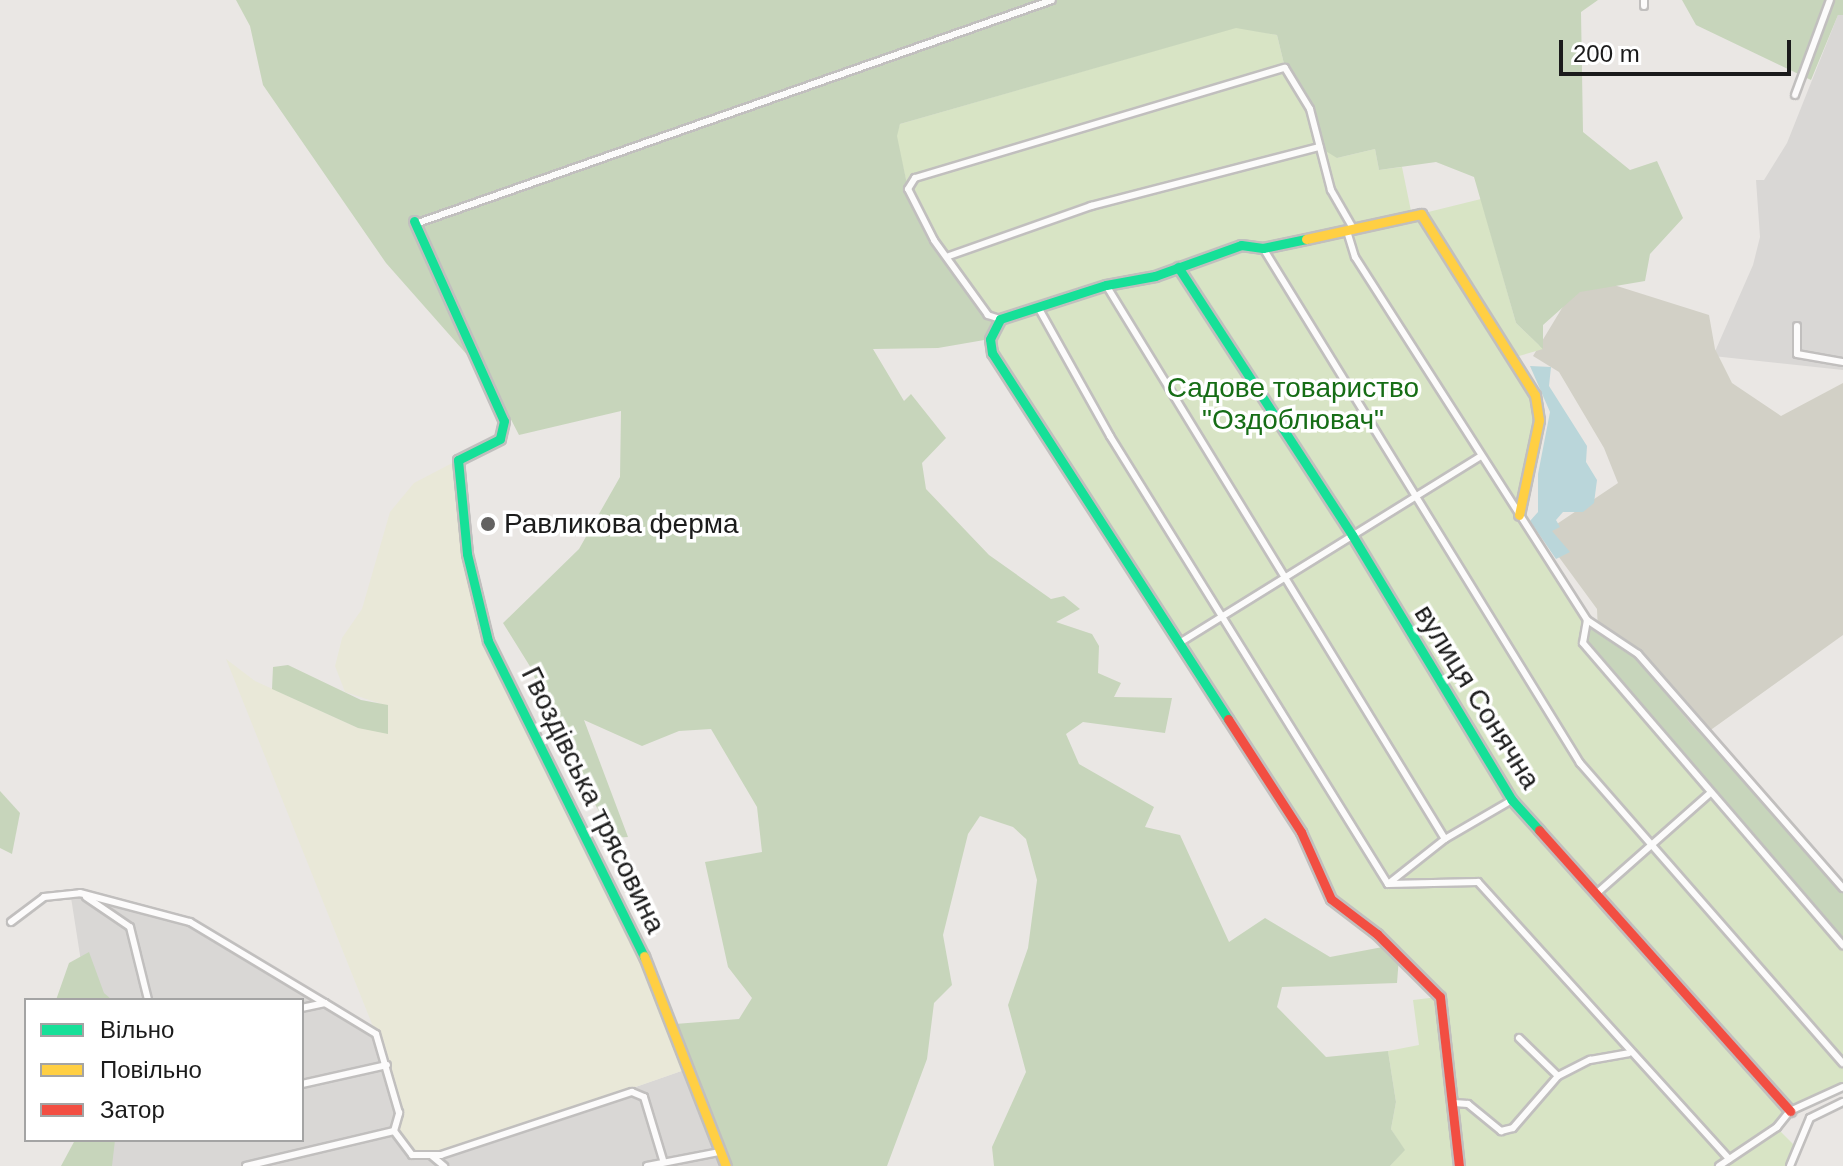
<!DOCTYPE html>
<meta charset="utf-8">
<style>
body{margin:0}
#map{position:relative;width:1843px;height:1166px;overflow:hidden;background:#eae7e4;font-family:Helvetica,sans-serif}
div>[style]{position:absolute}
.residential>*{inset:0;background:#d9d7d5}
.construction>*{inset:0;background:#d2d0c6}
.farmland>*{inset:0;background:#e9e8d8}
.grass>*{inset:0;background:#d8e4c5}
.forest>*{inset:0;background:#c7d5bb}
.water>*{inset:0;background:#bad6da}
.roads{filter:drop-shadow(2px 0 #c1bfbe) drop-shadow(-2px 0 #c1bfbe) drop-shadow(0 2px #c1bfbe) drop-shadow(0 -2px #c1bfbe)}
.street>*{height:6px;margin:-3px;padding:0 3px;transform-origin:3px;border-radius:3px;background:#fcfbfb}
.fast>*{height:9px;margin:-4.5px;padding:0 4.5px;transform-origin:4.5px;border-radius:4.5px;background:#16e098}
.slow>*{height:9px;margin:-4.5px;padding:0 4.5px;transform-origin:4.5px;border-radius:4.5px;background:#ffcf43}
.jam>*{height:9px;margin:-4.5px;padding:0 4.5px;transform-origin:4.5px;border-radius:4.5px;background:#f24e42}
.dots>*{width:22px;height:22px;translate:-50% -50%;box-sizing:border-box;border:4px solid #fff;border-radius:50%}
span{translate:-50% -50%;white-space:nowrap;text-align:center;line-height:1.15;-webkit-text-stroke:7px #fff;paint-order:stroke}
.park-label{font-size:28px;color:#166d16}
.poi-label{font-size:28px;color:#1b1b1b}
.left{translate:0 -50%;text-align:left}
.street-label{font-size:28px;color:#1b1b1b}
.legend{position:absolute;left:24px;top:998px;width:280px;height:144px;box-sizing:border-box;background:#fff;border:2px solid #a4a4a4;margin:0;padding:10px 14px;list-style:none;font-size:24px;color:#1b1b1b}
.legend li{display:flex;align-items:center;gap:16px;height:40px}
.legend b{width:40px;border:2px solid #a4a4a4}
.scale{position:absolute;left:1559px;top:40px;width:232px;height:36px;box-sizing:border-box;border:4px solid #1b1b1b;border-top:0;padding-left:10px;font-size:24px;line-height:28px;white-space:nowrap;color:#1b1b1b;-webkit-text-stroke:6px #fff;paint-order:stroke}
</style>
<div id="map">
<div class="residential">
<i style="clip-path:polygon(1838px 15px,1843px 15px,1843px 370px,1713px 356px,1753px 265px,1760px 237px,1756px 180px,1764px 180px,1787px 143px)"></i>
<i style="clip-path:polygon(70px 891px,190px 922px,376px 1034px,441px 1155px,690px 1068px,726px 1166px,92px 1166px,97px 1140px,302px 1140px,302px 1000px,87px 1000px)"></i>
</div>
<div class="construction">
<i style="clip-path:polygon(1582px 275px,1709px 315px,1715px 349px,1732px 383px,1781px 416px,1843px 383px,1843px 635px,1680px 752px,1599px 656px,1597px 609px,1542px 534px,1618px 483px,1604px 448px,1559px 372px,1533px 356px)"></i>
</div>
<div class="farmland">
<i style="clip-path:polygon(458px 460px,465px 541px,488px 641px,633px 931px,690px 1068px,441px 1155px,412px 1155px,394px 1131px,399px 1113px,376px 1034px,226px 659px,255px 681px,358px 728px,388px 706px,345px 692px,335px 666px,342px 638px,362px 609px,390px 512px,414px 483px)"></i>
</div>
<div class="grass">
<i style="clip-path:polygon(1237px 27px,1277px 35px,1285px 68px,1337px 158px,1375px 149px,1379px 170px,1402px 167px,1412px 216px,1481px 199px,1516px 323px,1543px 349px,1512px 358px,1535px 395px,1539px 420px,1519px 515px,1709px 794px,1843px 945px,1843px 1087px,1790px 1111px,1777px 1128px,1797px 1148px,1790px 1166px,1390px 1166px,1404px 1150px,1391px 1129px,1396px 1102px,1388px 1051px,1419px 1045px,1413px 1000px,1438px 997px,1388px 946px,1331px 899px,1301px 832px,992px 353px,988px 315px,934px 240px,908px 189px,896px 136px,900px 124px)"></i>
</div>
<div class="forest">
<i style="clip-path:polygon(236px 0,1598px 0,1581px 12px,1583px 132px,1630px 170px,1657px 161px,1683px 218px,1650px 254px,1645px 281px,1580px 292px,1543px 325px,1543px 349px,1516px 323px,1474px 177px,1436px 162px,1379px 170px,1375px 149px,1337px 158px,1319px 147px,1310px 109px,1285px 68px,1277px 35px,1236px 28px,900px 124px,897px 136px,908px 189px,934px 240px,988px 314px,1000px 319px,990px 339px,938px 348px,873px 349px,904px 401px,911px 394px,946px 438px,922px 463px,926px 489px,989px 555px,1051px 599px,1064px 596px,1080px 609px,1056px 622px,1092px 634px,1099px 646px,1098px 673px,1121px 683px,1114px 697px,1172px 698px,1165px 733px,1083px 722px,1066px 734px,1079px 764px,1154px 807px,1145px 827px,1180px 835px,1229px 942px,1265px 918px,1330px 957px,1388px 946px,1399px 957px,1397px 983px,1282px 987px,1277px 1007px,1326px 1057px,1388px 1051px,1396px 1102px,1391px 1129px,1405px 1150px,1390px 1166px,994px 1166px,992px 1147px,1026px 1072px,1008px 1005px,1028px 948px,1037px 880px,1026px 839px,1013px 827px,980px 816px,968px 834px,943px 935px,952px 985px,934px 1003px,927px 1059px,887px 1166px,726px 1166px,675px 1024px,739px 1019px,752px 998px,728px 967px,705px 862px,762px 852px,757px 807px,711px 729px,679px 731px,642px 746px,584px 720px,628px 837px,613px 838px,552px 723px,531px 668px,503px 623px,579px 549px,620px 477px,621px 411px,519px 435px,492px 383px,386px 263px,263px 85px,250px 26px)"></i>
<i style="clip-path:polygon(1682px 0,1843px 0,1843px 15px,1838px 15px,1811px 80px,1696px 25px)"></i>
<i style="clip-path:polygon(1587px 620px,1602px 627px,1637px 658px,1692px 726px,1752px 784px,1843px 888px,1843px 945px,1583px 643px)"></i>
<i style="clip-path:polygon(288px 665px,361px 700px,388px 705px,388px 734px,358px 728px,272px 689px,273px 667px)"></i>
<i style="clip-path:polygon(0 791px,20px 813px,12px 854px,0 848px)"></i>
<i style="clip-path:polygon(89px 952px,104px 993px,112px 1000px,56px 1000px,69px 963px)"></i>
<i style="clip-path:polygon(75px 1140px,115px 1140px,112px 1166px,61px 1166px)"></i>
</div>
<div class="water">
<i style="clip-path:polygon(1530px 366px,1551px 367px,1549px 386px,1587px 446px,1586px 462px,1597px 480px,1594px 503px,1583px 512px,1563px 512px,1556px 520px,1560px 527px,1552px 531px,1570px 552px,1556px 559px,1530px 521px,1538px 512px,1538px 474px,1550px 412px)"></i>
</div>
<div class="roads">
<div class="street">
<i style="left:1644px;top:6px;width:6px;rotate:-90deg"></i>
<i style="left:1795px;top:95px;width:101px;rotate:-69.8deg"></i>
<i style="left:415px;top:224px;width:675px;rotate:-19.37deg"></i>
<i style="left:1347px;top:231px;width:27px;rotate:73deg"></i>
<i style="left:1355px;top:257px;width:431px;rotate:57.4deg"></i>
<i style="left:1587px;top:620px;width:23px;rotate:100deg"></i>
<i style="left:1583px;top:643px;width:399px;rotate:49.3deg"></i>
<i style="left:1263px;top:248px;width:605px;rotate:58.39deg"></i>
<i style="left:1580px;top:763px;width:399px;rotate:48.8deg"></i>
<i style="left:949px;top:256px;width:151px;rotate:-19.4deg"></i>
<i style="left:1091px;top:206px;width:236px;rotate:-14.5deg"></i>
<i style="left:1106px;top:285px;width:649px;rotate:58.54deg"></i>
<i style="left:1038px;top:307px;width:148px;rotate:60.8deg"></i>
<i style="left:1110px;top:436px;width:527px;rotate:58.18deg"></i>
<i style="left:1388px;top:884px;width:90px;rotate:-1.3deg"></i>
<i style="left:1478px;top:882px;width:374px;rotate:47.8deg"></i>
<i style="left:1000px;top:319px;width:13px;rotate:-162deg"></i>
<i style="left:988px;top:315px;width:92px;rotate:-125.8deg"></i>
<i style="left:934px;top:240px;width:57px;rotate:-117deg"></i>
<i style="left:908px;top:189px;width:13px;rotate:-58deg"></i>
<i style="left:915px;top:178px;width:386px;rotate:-16.6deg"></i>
<i style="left:1285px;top:68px;width:48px;rotate:58.6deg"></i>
<i style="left:1310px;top:109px;width:84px;rotate:75.5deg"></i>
<i style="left:1331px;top:190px;width:46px;rotate:60.1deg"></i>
<i style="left:1797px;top:326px;width:28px;rotate:90deg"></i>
<i style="left:1797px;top:354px;width:47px;rotate:9.9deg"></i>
<i style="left:1587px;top:620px;width:61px;rotate:33.7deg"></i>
<i style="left:1638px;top:654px;width:311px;rotate:48.8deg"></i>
<i style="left:1181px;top:642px;width:353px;rotate:-31.8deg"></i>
<i style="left:1388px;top:884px;width:73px;rotate:-38.3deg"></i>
<i style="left:1445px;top:839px;width:78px;rotate:-30.2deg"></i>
<i style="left:1596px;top:894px;width:151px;rotate:-41.5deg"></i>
<i style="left:86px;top:897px;width:53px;rotate:34.3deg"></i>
<i style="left:130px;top:927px;width:75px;rotate:76.1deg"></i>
<i style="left:11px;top:922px;width:41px;rotate:-37.1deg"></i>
<i style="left:44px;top:897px;width:36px;rotate:-6deg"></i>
<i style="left:80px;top:893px;width:114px;rotate:14.8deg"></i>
<i style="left:190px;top:922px;width:157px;rotate:31deg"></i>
<i style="left:1519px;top:1038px;width:54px;rotate:44.3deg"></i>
<i style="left:302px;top:1084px;width:87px;rotate:-12.6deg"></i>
<i style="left:1454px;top:1103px;width:14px;rotate:4deg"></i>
<i style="left:1468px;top:1104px;width:43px;rotate:39.3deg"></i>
<i style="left:1501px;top:1131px;width:12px;rotate:-14deg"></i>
<i style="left:1513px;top:1128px;width:69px;rotate:-49.1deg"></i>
<i style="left:1558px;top:1076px;width:36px;rotate:-27deg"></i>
<i style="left:1590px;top:1060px;width:39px;rotate:-10deg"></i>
<i style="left:394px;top:1131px;width:30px;rotate:53deg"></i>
<i style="left:412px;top:1155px;width:29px"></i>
<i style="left:441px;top:1155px;width:201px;rotate:-18.3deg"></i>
<i style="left:632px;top:1092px;width:13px;rotate:23deg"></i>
<i style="left:644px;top:1097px;width:66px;rotate:73.2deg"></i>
<i style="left:432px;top:1156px;width:16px;rotate:40deg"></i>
<i style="left:246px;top:1166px;width:152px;rotate:-13.3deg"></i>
<i style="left:394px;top:1131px;width:19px;rotate:-74deg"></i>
<i style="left:399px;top:1113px;width:82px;rotate:-106.2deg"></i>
<i style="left:376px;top:1034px;width:60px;rotate:-148.7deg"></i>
<i style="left:325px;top:1003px;width:24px;rotate:168deg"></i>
<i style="left:647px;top:1166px;width:73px;rotate:-11deg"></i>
<i style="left:1719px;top:1166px;width:70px;rotate:-33.9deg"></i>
<i style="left:1777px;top:1127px;width:21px;rotate:-51deg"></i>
<i style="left:1790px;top:1111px;width:58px;rotate:-24.4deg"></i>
<i style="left:1790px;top:1166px;width:52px;rotate:-67.4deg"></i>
<i style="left:1810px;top:1118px;width:37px;rotate:-26deg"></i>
</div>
<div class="fast">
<i style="left:414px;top:221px;width:219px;rotate:65.8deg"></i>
<i style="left:504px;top:421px;width:18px;rotate:103deg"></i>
<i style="left:500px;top:439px;width:47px;rotate:153.4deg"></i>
<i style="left:458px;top:460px;width:94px;rotate:84.5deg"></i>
<i style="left:467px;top:554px;width:89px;rotate:76.4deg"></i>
<i style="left:488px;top:641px;width:352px;rotate:63.7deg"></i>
<i style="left:1178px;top:267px;width:320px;rotate:57deg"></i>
<i style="left:1352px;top:535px;width:310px;rotate:58.9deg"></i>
<i style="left:1512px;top:800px;width:40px;rotate:48deg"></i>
<i style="left:1228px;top:719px;width:435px;rotate:-122.8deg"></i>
<i style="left:992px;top:353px;width:14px;rotate:-98deg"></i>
<i style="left:990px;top:339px;width:22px;rotate:-63deg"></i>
<i style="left:1000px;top:319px;width:111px;rotate:-17.8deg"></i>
<i style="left:1106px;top:285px;width:50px;rotate:-10.4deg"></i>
<i style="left:1155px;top:276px;width:91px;rotate:-19.8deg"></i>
<i style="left:1241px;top:245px;width:22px;rotate:8deg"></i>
<i style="left:1263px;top:248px;width:44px;rotate:-11.8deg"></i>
</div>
<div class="slow">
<i style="left:1306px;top:239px;width:118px;rotate:-12.3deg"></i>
<i style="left:1421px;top:214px;width:214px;rotate:57.8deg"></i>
<i style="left:1535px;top:395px;width:25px;rotate:81deg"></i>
<i style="left:1539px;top:420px;width:97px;rotate:101.9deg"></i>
<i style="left:644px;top:956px;width:225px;rotate:68.7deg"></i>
</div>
<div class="jam">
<i style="left:1228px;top:719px;width:135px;rotate:57.1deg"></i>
<i style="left:1301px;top:832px;width:73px;rotate:65.9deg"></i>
<i style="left:1331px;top:899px;width:58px;rotate:37.3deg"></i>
<i style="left:1377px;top:934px;width:89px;rotate:45deg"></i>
<i style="left:1440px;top:997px;width:170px;rotate:83.6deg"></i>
<i style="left:1539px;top:830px;width:377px;rotate:48.2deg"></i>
</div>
</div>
<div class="dots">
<i style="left:488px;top:524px;background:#636261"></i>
</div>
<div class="park-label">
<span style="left:1293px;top:404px">Садове товариство<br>"Оздоблювач"</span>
</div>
<div class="poi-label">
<span class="left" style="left:504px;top:524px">Равликова ферма</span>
</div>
<div class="street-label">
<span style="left:1477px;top:697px;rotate:58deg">вулиця Сонячна</span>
<span style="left:593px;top:800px;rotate:64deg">Гвоздівська трясовина</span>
</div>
<ul class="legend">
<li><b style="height:10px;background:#16e098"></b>Вільно</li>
<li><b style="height:10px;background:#ffcf43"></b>Повільно</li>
<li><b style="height:10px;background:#f24e42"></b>Затор</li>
</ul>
<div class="scale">200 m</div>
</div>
